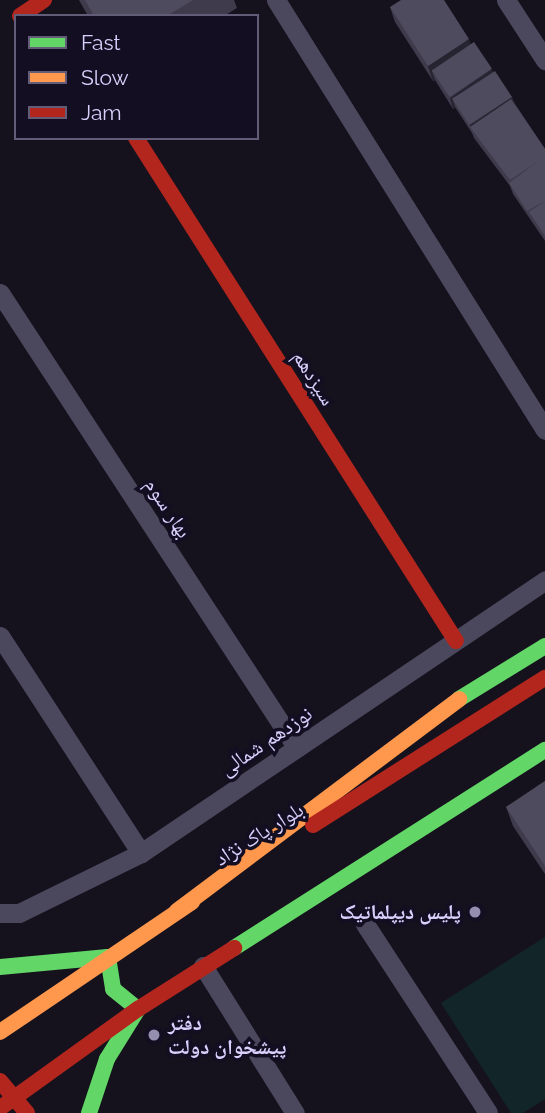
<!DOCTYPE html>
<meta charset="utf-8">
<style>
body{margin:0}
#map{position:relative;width:545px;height:1113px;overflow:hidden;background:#15121d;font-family:Raleway,"Noto Naskh Arabic",sans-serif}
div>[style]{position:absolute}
.green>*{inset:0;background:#122629}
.street>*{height:19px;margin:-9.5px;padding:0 9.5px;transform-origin:9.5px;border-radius:9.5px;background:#4b485e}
.fast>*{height:16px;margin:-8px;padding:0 8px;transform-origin:8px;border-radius:8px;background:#63d668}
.slow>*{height:16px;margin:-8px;padding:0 8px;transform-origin:8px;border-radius:8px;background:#ff974d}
.jam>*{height:16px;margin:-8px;padding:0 8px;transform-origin:8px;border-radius:8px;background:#b3261e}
.wall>*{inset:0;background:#3f3b4c}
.shaded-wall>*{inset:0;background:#272431}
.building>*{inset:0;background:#4f4b5f;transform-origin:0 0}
.dots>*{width:19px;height:19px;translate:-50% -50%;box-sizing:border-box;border:4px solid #130e21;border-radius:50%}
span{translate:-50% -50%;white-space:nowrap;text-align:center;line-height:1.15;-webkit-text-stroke:7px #130e21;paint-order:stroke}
.street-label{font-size:21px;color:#d9d0fd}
.poi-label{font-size:21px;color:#d9d0fd;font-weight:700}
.right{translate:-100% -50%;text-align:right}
.left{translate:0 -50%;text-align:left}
.legend{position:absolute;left:14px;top:14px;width:245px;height:126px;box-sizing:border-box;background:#130e21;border:2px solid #625c79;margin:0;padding:9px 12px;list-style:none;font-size:21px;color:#d9d0fd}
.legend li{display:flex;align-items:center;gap:14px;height:35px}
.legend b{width:35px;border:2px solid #625c79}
</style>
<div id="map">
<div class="green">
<i style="clip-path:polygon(545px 937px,545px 1099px,523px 1113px,511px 1113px,441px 1003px)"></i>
</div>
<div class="street">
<i style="left:276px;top:0;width:507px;rotate:57.97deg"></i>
<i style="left:506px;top:0;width:72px;rotate:57deg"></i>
<i style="left:0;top:293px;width:543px;rotate:56.87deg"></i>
<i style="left:0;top:636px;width:259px;rotate:57deg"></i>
<i style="left:0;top:913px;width:19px"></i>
<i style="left:19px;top:913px;width:136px;rotate:-26.2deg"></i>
<i style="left:141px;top:853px;width:488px;rotate:-34deg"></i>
<i style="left:365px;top:924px;width:225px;rotate:56.9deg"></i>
<i style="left:203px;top:966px;width:173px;rotate:58deg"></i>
</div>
<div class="fast">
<i style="left:459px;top:699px;width:101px;rotate:-31.6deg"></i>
<i style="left:234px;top:948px;width:369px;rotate:-32.5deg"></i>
<i style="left:0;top:967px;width:108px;rotate:-5.3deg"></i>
<i style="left:108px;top:957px;width:32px;rotate:81deg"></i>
<i style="left:113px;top:989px;width:32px;rotate:39deg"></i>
<i style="left:138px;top:1009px;width:59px;rotate:121.8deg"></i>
<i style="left:107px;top:1059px;width:57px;rotate:108.4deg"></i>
</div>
<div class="slow">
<i style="left:177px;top:911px;width:353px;rotate:-36.9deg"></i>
<i style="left:0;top:1032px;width:232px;rotate:-34.1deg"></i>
</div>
<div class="jam">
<i style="left:20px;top:16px;width:29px;rotate:-34deg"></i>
<i style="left:136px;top:138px;width:596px;rotate:57.54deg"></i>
<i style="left:313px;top:825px;width:275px;rotate:-32.4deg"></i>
<i style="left:0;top:1081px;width:42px;rotate:49.8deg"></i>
<i style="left:0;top:1108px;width:170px;rotate:-35.7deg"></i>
<i style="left:138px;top:1009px;width:114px;rotate:-32.4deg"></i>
</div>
<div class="wall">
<i style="clip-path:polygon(79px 0,234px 0,237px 8px,224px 16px,88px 16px)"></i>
<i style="clip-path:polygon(390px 7px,471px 44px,512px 97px,515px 104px,545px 149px,545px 241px,513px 194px,510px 186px,474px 138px,472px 133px,455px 107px,453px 109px,435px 80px,433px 81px,395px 22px)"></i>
<i style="clip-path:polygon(545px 781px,545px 874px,513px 826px,506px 807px)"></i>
</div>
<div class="shaded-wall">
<i style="clip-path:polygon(469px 39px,474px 54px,432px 71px,435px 80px,433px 81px,428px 66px)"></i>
<i style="clip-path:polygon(492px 69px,496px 80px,452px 98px,455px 107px,453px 109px,450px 98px)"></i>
<i style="clip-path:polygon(512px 97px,516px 108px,471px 129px,470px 125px)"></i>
</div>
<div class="building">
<i style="clip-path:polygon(85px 0,193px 0,167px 16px,94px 16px)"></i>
<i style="clip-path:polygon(401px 0,444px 0,469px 39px,428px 66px,390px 7px)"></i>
<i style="left:474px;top:42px;width:32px;height:51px;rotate:56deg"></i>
<i style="left:495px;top:71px;width:31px;height:51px;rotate:57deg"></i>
<i style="clip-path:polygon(511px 99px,545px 149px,545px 201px,527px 211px,509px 183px,540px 160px,510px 180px,470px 127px)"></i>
<i style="clip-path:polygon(545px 201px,545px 236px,529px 212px)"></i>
<i style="clip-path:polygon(545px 781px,545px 866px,506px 807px)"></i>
</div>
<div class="dots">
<i style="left:475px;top:912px;background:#948eaf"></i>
<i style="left:154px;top:1035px;background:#948eaf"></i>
</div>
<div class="street-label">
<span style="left:314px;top:378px;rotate:58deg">سیزدهم</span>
<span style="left:168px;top:508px;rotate:57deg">بهار سوم</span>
<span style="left:266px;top:741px;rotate:-34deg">نوزدهم شمالی</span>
<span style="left:259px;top:834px;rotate:-32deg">بلوار پاک نژاد</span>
</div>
<div class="poi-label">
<span class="right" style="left:461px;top:912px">پلیس دیپلماتیک</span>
<span class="left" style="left:168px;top:1035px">دفتر<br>پیشخوان دولت</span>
</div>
<ul class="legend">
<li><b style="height:9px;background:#63d668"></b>Fast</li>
<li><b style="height:9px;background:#ff974d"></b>Slow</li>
<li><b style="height:9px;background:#b3261e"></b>Jam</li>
</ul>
</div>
